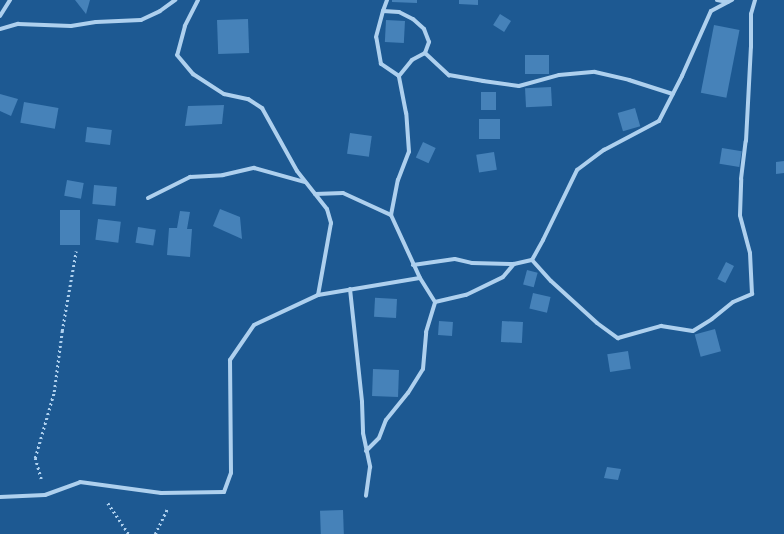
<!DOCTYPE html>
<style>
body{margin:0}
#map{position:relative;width:784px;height:534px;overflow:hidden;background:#1d5992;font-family:"Golos Text",sans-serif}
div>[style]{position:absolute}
.building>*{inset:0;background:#4682b9;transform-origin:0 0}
.path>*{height:2.5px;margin-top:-1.25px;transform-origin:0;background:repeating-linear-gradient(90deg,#aed0ee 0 2px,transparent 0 5px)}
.street>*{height:4px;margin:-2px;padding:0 2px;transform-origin:2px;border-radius:2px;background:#aed0ee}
span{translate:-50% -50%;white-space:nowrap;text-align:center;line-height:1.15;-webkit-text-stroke:4px #1d5992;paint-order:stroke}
</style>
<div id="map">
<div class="building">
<i style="clip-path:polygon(75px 0,90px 0,86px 14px)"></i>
<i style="clip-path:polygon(392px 0,417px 0,417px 3px,392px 2px)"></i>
<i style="clip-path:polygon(459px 0,478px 0,478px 5px,459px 4px)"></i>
<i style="left:500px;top:14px;width:13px;height:13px;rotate:32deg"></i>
<i style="left:248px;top:19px;width:34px;height:31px;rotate:88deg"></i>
<i style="left:386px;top:20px;width:19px;height:22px;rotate:3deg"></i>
<i style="left:714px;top:25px;width:26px;height:69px;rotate:11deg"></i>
<i style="left:549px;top:55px;width:19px;height:24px;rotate:90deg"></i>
<i style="left:551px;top:87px;width:19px;height:26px;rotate:87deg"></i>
<i style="left:481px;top:92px;width:15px;height:18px"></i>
<i style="clip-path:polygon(0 94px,18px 99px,11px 116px,0 111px)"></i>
<i style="left:24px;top:102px;width:35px;height:21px;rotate:10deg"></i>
<i style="clip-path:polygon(224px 105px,222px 124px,185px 126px,188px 106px)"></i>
<i style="left:635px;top:108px;width:19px;height:18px;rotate:74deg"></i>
<i style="left:500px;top:119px;width:20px;height:21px;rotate:90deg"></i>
<i style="left:87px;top:127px;width:25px;height:15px;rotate:7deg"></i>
<i style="left:350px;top:133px;width:22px;height:21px;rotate:8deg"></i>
<i style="left:423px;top:142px;width:14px;height:17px;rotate:25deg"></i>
<i style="left:722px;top:148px;width:20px;height:16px;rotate:9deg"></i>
<i style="left:494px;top:152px;width:18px;height:18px;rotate:81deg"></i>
<i style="clip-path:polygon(784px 161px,784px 173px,776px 174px,776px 162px)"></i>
<i style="left:67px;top:180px;width:17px;height:16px;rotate:10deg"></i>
<i style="left:94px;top:185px;width:23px;height:19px;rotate:5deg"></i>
<i style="clip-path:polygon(220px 209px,240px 217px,242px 239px,213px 226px)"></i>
<i style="left:60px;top:210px;width:20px;height:35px"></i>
<i style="clip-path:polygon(180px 211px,190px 212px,187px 229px,192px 229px,190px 257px,167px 255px,169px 228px,177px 228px)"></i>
<i style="left:98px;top:219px;width:23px;height:21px;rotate:7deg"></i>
<i style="left:138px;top:227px;width:18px;height:16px;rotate:9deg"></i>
<i style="left:726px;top:262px;width:9px;height:19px;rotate:27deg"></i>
<i style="left:527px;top:270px;width:11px;height:15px;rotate:15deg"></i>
<i style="left:533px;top:293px;width:18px;height:16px;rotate:13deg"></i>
<i style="left:397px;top:299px;width:19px;height:22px;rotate:93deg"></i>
<i style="left:439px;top:321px;width:14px;height:14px;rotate:4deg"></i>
<i style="left:502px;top:321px;width:21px;height:21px;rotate:3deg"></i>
<i style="left:715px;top:329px;width:23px;height:21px;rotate:75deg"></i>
<i style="left:628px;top:351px;width:18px;height:21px;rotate:81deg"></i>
<i style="left:373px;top:369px;width:26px;height:27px;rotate:2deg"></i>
<i style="clip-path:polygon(607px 467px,621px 469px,618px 480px,604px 478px)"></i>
<i style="left:343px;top:510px;width:24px;height:23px;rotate:88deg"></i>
</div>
<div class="path">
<i style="left:41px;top:479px;width:22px;rotate:-106deg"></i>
<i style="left:35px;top:458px;width:69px;rotate:-73.9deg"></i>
<i style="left:54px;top:392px;width:62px;rotate:-82.5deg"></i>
<i style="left:62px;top:331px;width:81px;rotate:-80.1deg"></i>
<i style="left:108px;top:503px;width:37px;rotate:56deg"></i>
<i style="left:155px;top:534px;width:28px;rotate:-64deg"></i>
</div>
<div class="street">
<i style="left:198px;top:0;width:29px;rotate:117deg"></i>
<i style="left:185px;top:26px;width:30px;rotate:105deg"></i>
<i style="left:177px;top:55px;width:25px;rotate:50deg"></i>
<i style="left:193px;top:74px;width:37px;rotate:33deg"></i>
<i style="left:224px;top:94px;width:25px;rotate:12deg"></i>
<i style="left:248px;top:99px;width:17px;rotate:33deg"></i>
<i style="left:262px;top:108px;width:72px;rotate:60.9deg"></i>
<i style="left:297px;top:171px;width:48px;rotate:51.7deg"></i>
<i style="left:327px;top:209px;width:15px;rotate:74deg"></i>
<i style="left:331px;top:223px;width:73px;rotate:100.2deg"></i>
<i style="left:717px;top:0;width:11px;rotate:10deg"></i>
<i style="left:383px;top:11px;width:12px;rotate:-70deg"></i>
<i style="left:0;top:16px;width:19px;rotate:-58deg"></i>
<i style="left:0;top:29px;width:19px;rotate:-16deg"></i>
<i style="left:18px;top:24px;width:53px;rotate:2.2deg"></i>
<i style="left:71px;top:26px;width:25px;rotate:-9deg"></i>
<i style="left:96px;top:22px;width:45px;rotate:-2.5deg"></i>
<i style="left:141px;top:20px;width:21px;rotate:-25deg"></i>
<i style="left:160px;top:11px;width:19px;rotate:-36deg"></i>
<i style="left:425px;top:53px;width:33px;rotate:43deg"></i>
<i style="left:449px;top:75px;width:35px;rotate:10deg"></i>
<i style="left:483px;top:81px;width:36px;rotate:8deg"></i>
<i style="left:519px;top:86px;width:41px;rotate:-15.4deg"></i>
<i style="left:559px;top:75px;width:36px;rotate:-5deg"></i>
<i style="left:595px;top:72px;width:35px;rotate:13deg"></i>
<i style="left:629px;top:80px;width:46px;rotate:17.7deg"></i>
<i style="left:315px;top:194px;width:28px;rotate:-2deg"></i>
<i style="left:343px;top:193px;width:53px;rotate:24.6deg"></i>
<i style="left:391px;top:215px;width:69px;rotate:65.3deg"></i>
<i style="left:148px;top:198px;width:47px;rotate:-26.6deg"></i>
<i style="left:190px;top:177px;width:33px;rotate:-3deg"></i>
<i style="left:223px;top:175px;width:32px;rotate:-13deg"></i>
<i style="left:254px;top:168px;width:53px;rotate:15.4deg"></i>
<i style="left:391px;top:215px;width:36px;rotate:-79deg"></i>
<i style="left:398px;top:180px;width:30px;rotate:-69deg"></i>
<i style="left:409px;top:152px;width:39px;rotate:-94deg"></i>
<i style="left:406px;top:113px;width:38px;rotate:-101deg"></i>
<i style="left:399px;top:76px;width:22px;rotate:-146deg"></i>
<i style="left:381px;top:64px;width:27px;rotate:-100deg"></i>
<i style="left:376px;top:37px;width:27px;rotate:-75deg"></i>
<i style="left:383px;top:11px;width:16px;rotate:4deg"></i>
<i style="left:399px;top:12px;width:16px;rotate:27deg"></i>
<i style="left:413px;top:19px;width:15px;rotate:42deg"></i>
<i style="left:424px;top:29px;width:14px;rotate:69deg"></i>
<i style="left:429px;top:42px;width:12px;rotate:110deg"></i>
<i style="left:425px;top:53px;width:15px;rotate:152deg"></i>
<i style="left:412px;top:60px;width:21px;rotate:129deg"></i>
<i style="left:532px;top:260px;width:28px;rotate:48deg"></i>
<i style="left:551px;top:281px;width:62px;rotate:42.4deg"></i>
<i style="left:597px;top:323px;width:26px;rotate:36deg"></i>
<i style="left:618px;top:338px;width:45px;rotate:-15.6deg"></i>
<i style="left:661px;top:326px;width:32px;rotate:9deg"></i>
<i style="left:693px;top:331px;width:22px;rotate:-32deg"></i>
<i style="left:712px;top:319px;width:27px;rotate:-39deg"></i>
<i style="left:733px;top:302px;width:21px;rotate:-23deg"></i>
<i style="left:752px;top:294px;width:41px;rotate:-92.8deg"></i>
<i style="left:750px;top:253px;width:39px;rotate:-105deg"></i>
<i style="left:740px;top:215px;width:36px;rotate:-88deg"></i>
<i style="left:741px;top:179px;width:38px;rotate:-83deg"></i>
<i style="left:746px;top:141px;width:94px;rotate:-87deg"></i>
<i style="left:751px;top:47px;width:33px;rotate:-90deg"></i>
<i style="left:751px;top:14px;width:15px;rotate:-74deg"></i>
<i style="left:413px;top:265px;width:42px;rotate:-8.1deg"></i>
<i style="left:455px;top:259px;width:17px;rotate:13deg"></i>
<i style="left:472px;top:263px;width:42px;rotate:1.4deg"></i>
<i style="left:350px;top:289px;width:114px;rotate:83.9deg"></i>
<i style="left:362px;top:402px;width:31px;rotate:88deg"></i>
<i style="left:363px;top:433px;width:35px;rotate:78deg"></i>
<i style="left:370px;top:467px;width:29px;rotate:98deg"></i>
<i style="left:366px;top:451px;width:18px;rotate:-45deg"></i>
<i style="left:379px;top:438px;width:19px;rotate:-69deg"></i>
<i style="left:386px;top:420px;width:35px;rotate:-51deg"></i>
<i style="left:408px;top:393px;width:28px;rotate:-58deg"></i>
<i style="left:423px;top:369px;width:37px;rotate:-85deg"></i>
<i style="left:426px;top:332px;width:31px;rotate:-73deg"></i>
<i style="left:0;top:497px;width:45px;rotate:-2.5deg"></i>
<i style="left:45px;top:495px;width:37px;rotate:-20deg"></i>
<i style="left:80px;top:482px;width:82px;rotate:7.7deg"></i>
<i style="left:161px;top:493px;width:63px;rotate:-0.9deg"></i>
<i style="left:224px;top:492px;width:20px;rotate:-70deg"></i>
<i style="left:231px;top:473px;width:113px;rotate:-90.5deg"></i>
<i style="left:230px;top:360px;width:42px;rotate:-55.6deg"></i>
<i style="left:254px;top:325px;width:71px;rotate:-25.1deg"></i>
<i style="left:318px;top:295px;width:103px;rotate:-9.5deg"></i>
<i style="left:420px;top:278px;width:28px;rotate:58deg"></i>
<i style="left:435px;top:302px;width:32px;rotate:-13deg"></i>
<i style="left:466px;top:295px;width:41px;rotate:-25.9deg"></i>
<i style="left:503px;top:277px;width:17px;rotate:-50deg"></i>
<i style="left:514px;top:264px;width:18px;rotate:-13deg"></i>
<i style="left:532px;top:260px;width:23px;rotate:-61deg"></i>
<i style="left:543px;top:240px;width:78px;rotate:-64.1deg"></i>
<i style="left:577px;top:170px;width:34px;rotate:-37deg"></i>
<i style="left:604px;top:150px;width:62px;rotate:-27.8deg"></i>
<i style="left:659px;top:121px;width:51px;rotate:-62.9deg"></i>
<i style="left:682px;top:76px;width:71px;rotate:-66deg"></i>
<i style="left:711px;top:11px;width:24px;rotate:-28deg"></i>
</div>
</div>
